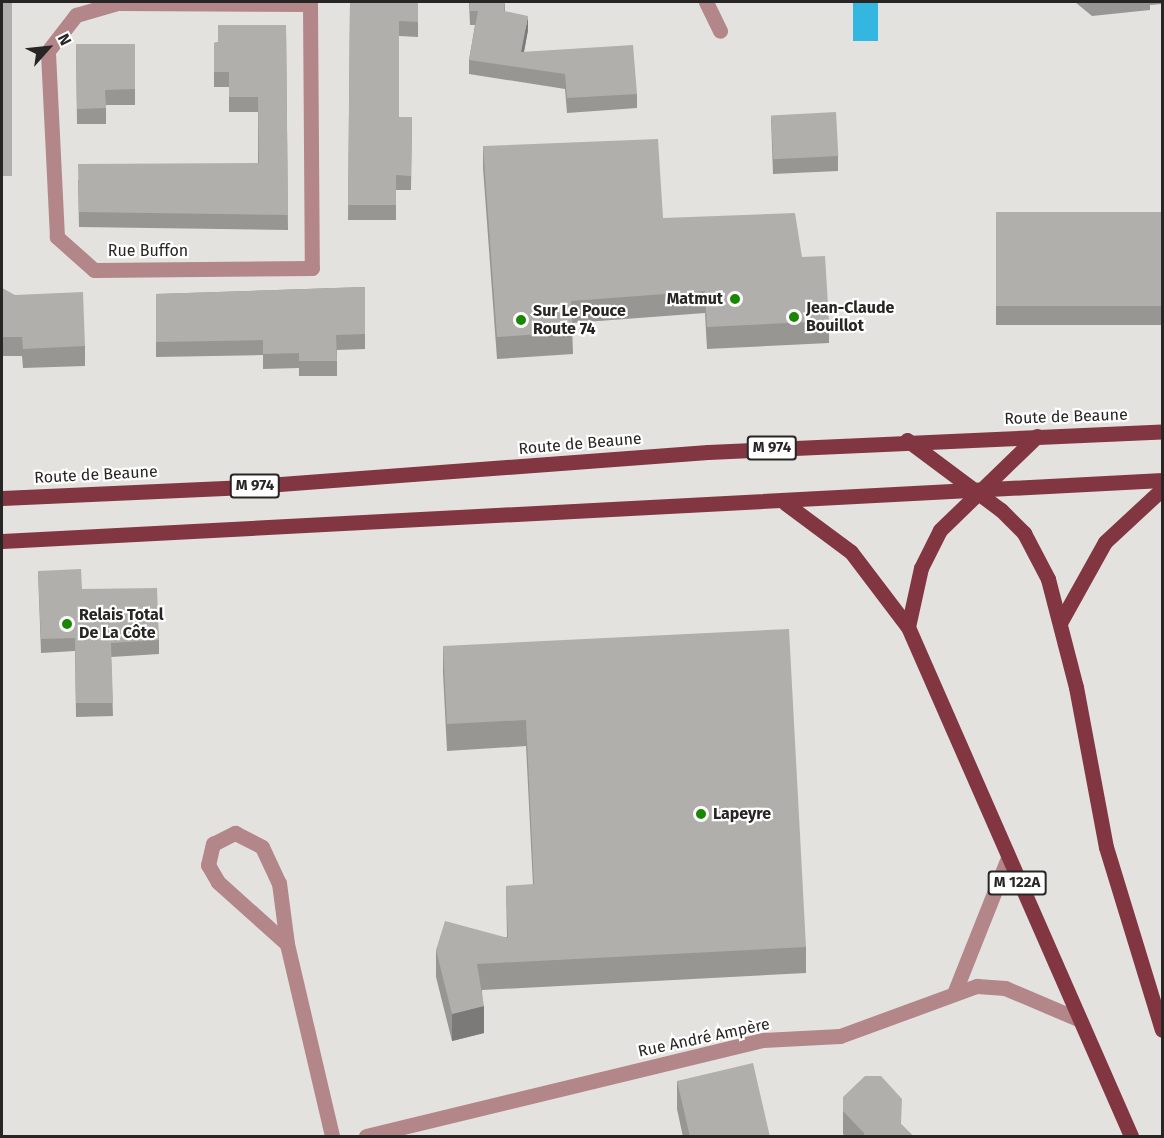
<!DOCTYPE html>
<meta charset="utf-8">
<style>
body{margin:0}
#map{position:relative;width:1164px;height:1138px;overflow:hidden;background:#e4e2df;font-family:"Fira Sans",sans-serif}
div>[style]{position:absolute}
.water>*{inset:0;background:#33b7e0;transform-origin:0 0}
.minor>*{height:15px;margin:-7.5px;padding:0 7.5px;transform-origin:7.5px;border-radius:7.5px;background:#b38689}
.primary>*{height:15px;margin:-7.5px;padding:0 7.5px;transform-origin:7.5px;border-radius:7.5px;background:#823641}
.wall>*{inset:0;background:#989693;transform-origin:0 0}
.shaded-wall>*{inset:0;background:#7c7a78}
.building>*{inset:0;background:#b1afab;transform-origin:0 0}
.dots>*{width:16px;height:16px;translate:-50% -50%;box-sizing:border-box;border:3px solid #fff;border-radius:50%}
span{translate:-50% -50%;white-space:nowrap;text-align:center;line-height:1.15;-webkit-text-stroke:4.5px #fff;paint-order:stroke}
.shield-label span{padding:2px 4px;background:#fff;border:2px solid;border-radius:4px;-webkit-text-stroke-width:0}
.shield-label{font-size:15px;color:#272625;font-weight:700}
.street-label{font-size:16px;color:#272625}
.poi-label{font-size:16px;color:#272625;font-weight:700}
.right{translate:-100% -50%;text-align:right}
.left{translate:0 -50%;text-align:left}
.frame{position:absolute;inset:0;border:3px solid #272625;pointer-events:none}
.north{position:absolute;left:18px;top:18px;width:60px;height:60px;-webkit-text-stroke:4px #fff;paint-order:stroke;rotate:63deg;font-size:16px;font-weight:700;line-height:24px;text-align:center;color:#272625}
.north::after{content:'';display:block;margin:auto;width:21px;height:27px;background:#272625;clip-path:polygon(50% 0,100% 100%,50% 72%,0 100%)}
</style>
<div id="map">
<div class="water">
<i style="left:853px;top:2px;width:25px;height:39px"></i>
</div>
<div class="minor">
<i style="left:310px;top:2px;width:2px;rotate:90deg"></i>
<i style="left:310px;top:4px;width:264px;rotate:89.6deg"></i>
<i style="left:312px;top:268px;width:218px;rotate:179.5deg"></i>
<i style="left:94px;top:270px;width:50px;rotate:-138.3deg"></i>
<i style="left:57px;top:237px;width:186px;rotate:-92.8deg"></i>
<i style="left:48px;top:51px;width:46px;rotate:-52.1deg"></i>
<i style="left:76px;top:15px;width:43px;rotate:-16.3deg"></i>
<i style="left:117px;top:3px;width:193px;rotate:0.3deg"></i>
<i style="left:706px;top:2px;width:32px;rotate:64deg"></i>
<i style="left:287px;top:944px;width:93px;rotate:-138.1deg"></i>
<i style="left:218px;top:882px;width:20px;rotate:-120deg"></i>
<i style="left:208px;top:865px;width:22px;rotate:-77deg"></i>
<i style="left:213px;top:844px;width:25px;rotate:-27deg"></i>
<i style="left:235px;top:833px;width:30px;rotate:27deg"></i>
<i style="left:262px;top:847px;width:40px;rotate:65deg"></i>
<i style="left:279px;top:883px;width:62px;rotate:82.5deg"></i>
<i style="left:287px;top:944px;width:197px;rotate:76.8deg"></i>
<i style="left:955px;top:991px;width:141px;rotate:-68.3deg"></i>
<i style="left:366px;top:1136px;width:408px;rotate:-13.6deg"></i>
<i style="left:763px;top:1040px;width:77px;rotate:-3deg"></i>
<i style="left:840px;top:1036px;width:146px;rotate:-20.1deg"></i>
<i style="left:977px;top:986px;width:28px;rotate:4deg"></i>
<i style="left:1005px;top:988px;width:79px;rotate:23deg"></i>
</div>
<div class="primary">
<i style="left:907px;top:440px;width:117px;rotate:36.7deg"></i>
<i style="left:1001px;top:510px;width:33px;rotate:45deg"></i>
<i style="left:1024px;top:533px;width:52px;rotate:62.4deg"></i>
<i style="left:1048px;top:579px;width:112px;rotate:75.5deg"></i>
<i style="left:1076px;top:687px;width:163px;rotate:79.4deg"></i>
<i style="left:1106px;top:847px;width:191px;rotate:73deg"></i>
<i style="left:2px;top:498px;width:239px;rotate:-2.6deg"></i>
<i style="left:241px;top:487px;width:468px;rotate:-4.3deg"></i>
<i style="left:708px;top:452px;width:454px;rotate:-2.6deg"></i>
<i style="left:785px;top:503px;width:82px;rotate:36.6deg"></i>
<i style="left:851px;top:552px;width:94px;rotate:52.8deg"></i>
<i style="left:908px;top:627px;width:556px;rotate:66.34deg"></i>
<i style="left:2px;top:541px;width:1162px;rotate:-3.01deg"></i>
<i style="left:1061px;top:621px;width:90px;rotate:-60.9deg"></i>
<i style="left:1105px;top:542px;width:78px;rotate:-42.9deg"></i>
<i style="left:908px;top:627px;width:60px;rotate:-77.6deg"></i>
<i style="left:921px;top:568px;width:42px;rotate:-63.4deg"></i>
<i style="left:940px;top:530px;width:135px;rotate:-44.1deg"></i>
</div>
<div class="wall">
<i style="left:2px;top:2px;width:12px;height:192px;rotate:31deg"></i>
<i style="clip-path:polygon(350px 2px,418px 2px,418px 37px,399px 36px,399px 117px,412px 117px,411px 190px,396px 190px,396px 220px,348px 220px)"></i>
<i style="clip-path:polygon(469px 2px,505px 2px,505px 12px,528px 30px,524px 52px,637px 94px,637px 108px,567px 113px,565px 89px,469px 74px,469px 60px,475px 25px,470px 25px)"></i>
<i style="clip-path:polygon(1075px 2px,1162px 2px,1162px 4px,1150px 5px,1150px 10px,1092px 16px)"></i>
<i style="clip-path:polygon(286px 25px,288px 230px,79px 227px,78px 180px,258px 163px,258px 112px,229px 112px,229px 87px,214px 87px,214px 43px)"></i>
<i style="clip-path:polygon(76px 44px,135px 44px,135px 105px,106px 105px,106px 124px,77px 124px)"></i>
<i style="clip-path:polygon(771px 117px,838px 156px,838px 171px,773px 174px)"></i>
<i style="clip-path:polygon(483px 146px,663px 218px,802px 257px,829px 321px,829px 343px,707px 349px,705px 313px,572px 323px,573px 354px,497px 359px,483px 168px)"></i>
<i style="left:1162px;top:212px;width:113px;height:166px;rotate:90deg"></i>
<i style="clip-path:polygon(365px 287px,365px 349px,337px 350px,337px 376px,299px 376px,299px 368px,263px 369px,263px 355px,156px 357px,156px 294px)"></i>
<i style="clip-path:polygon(2px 288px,85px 346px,85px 366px,23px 368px,22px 356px,2px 356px)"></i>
<i style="clip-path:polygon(38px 571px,159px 640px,159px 654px,111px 657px,113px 716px,76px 717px,75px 651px,41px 653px)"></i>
<i style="clip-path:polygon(443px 646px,806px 947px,806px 973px,482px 990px,484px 1033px,452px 1041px,436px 977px,436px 950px,507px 937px,506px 886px,533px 885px,526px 746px,447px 751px,443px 673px)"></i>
<i style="clip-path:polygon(677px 1081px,770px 1137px,683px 1137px,677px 1109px)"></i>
<i style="clip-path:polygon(843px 1097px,902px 1125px,914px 1137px,846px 1137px,843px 1134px)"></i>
</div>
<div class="shaded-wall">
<i style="clip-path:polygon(528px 16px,528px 30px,521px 67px,521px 52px)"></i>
<i style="clip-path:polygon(484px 1006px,484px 1033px,452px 1041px,452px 1014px)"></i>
</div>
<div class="building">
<i style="left:2px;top:2px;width:10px;height:174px"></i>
<i style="clip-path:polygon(350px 2px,418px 2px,418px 22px,399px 21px,399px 117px,412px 117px,411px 176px,396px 175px,396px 205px,348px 205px)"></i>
<i style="clip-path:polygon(470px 2px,505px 2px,504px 11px,528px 16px,521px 52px,633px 45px,637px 94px,567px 98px,565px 74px,469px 60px,478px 11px,470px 11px)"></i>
<i style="clip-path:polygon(218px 25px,286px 25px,288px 215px,79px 212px,78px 164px,259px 163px,258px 97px,229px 97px,229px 72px,214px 72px,214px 43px,218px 42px)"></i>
<i style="clip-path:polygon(76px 44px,135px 44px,135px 89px,105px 90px,106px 108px,77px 109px)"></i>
<i style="left:836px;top:112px;width:44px;height:65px;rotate:87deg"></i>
<i style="clip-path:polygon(658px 139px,663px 218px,795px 213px,802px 257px,825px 256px,829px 321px,707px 327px,705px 291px,571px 301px,573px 332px,497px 337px,483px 146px)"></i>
<i style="left:1162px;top:212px;width:94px;height:166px;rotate:90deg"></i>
<i style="clip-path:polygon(365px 287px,365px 334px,336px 335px,337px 361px,299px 361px,299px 353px,263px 354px,263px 340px,156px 342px,156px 294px)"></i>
<i style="clip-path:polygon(2px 288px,15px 295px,83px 292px,85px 346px,23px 349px,22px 337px,2px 337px)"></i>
<i style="clip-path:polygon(81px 569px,82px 589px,157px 588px,159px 640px,111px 643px,113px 703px,76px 703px,75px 638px,41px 639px,38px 571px)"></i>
<i style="clip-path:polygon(789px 629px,806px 947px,477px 964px,484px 1006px,452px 1014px,436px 950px,445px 921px,508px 938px,506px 886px,534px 884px,526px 720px,447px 724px,443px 646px)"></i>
<i style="clip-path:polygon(753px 1063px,770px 1137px,690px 1137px,677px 1081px)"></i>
<i style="clip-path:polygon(865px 1076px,881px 1076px,902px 1099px,901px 1124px,914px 1137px,864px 1137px,864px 1133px,843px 1111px,843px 1097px)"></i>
</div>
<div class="dots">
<i style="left:735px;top:299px;background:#1a8700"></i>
<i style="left:794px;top:317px;background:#1a8700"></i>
<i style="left:521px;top:320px;background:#1a8700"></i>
<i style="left:67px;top:624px;background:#1a8700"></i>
<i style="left:701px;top:814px;background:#1a8700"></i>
</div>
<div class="shield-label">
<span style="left:772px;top:448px">M 974</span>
<span style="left:255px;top:486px">M 974</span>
<span style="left:1017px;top:883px">M 122A</span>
</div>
<div class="street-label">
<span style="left:148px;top:251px">Rue Buffon</span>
<span style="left:1066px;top:417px;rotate:-2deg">Route de Beaune</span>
<span style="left:580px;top:444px;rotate:-5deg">Route de Beaune</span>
<span style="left:96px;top:475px;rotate:-3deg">Route de Beaune</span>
<span style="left:704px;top:1038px;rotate:-12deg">Rue André Ampère</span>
</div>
<div class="poi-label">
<span class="right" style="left:723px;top:299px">Matmut</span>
<span class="left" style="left:806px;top:317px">Jean-Claude<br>Bouillot</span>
<span class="left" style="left:533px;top:320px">Sur Le Pouce<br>Route 74</span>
<span class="left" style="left:79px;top:624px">Relais Total<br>De La Côte</span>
<span class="left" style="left:713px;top:814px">Lapeyre</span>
</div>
<div class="frame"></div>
<div class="north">N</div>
</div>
